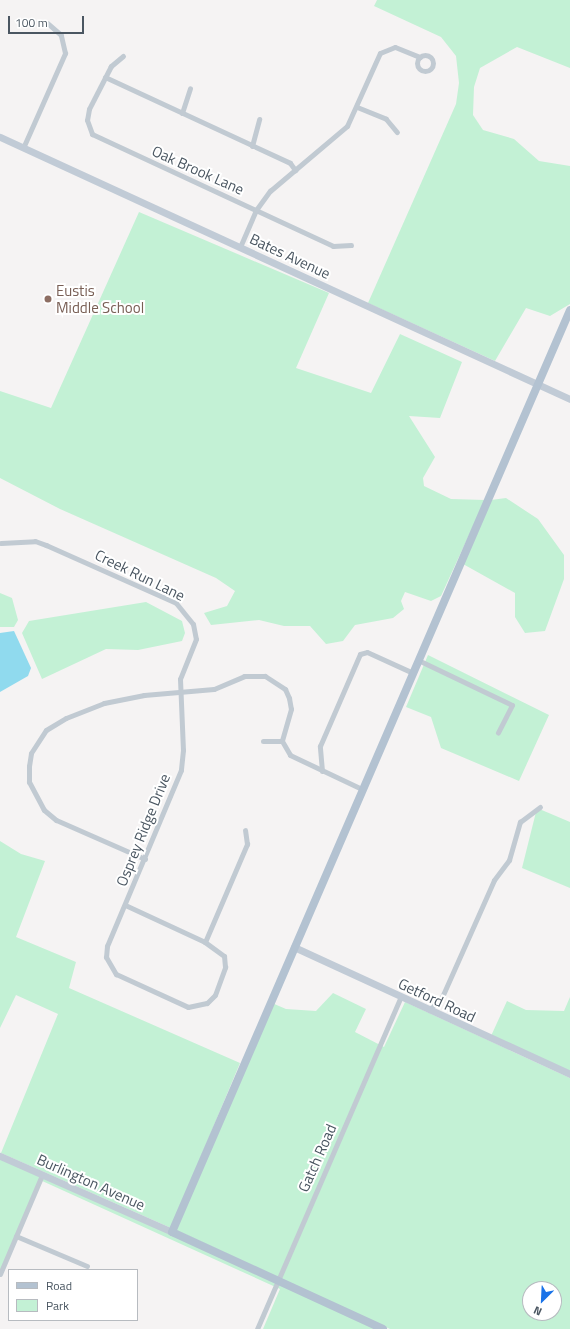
<!DOCTYPE html>
<style>
body{margin:0}
#map{position:relative;width:570px;height:1329px;overflow:hidden;background:#f5f3f3;font-family:"Titillium Web",sans-serif}
div>[style]{position:absolute}
.green>*{inset:0;background:#c3f1d5}
.water>*{inset:0;background:#90daee}
.street>*{height:5px;margin:-2.5px;padding:0 2.5px;transform-origin:2.5px;border-radius:2.5px;background:#c1cad2}
.street>.ring{margin:-2.5px;padding:0;box-sizing:content-box;background:none;border:5px solid #c1cad2;border-radius:50%}
.secondary>*{height:7px;margin:-3.5px;padding:0 3.5px;transform-origin:3.5px;border-radius:3.5px;background:#c1cbd6}
.primary>*{height:8px;margin:-4px;padding:0 4px;transform-origin:4px;border-radius:4px;background:#b3c2d1}
.dots>*{width:11px;height:11px;translate:-50% -50%;box-sizing:border-box;border:2px solid #fff;border-radius:50%}
span{translate:-50% -50%;white-space:nowrap;text-align:center;line-height:1.15;-webkit-text-stroke:4px #fff;paint-order:stroke}
.street-label{font-size:15px;color:#4a5661}
.education-label{font-size:15px;color:#785e54}
.left{translate:0 -50%;text-align:left}
.legend{position:absolute;left:8px;top:1269px;width:130px;height:52px;box-sizing:border-box;background:#fff;border:1px solid #b7bbc0;margin:0;padding:5px 7px;list-style:none;font-size:12px;color:#4a5661}
.legend li{display:flex;align-items:center;gap:8px;height:20px}
.legend b{width:20px;border:1px solid #b7bbc0}
.north{position:absolute;left:522px;top:1281px;width:40px;height:40px;box-sizing:border-box;background:#fff;border:1px solid #b7bbc0;border-radius:50%;rotate:204deg;font-size:11px;font-weight:700;line-height:16px;text-align:center;color:#4a5661}
.north::after{content:'';display:block;margin:auto;width:14px;height:18px;background:#1a73e8;clip-path:polygon(50% 0,100% 100%,50% 72%,0 100%)}
.scale{position:absolute;left:8px;top:16px;width:76px;height:18px;box-sizing:border-box;border:2px solid #4a5661;border-top:0;padding-left:5px;font-size:12px;line-height:14px;white-space:nowrap;color:#4a5661;-webkit-text-stroke:3px #fff;paint-order:stroke}
</style>
<div id="map">
<div class="green">
<i style="clip-path:polygon(377px 0,570px 0,570px 68px,517px 47px,480px 68px,474px 87px,473px 115px,483px 130px,514px 139px,539px 161px,570px 166px,570px 304px,550px 316px,526px 308px,495px 361px,368px 303px,456px 104px,459px 83px,456px 56px,441px 37px,374px 6px)"></i>
<i style="clip-path:polygon(139px 212px,329px 293px,296px 368px,371px 393px,400px 334px,462px 362px,440px 418px,409px 416px,435px 457px,423px 478px,424px 486px,451px 499px,485px 500px,441px 596px,431px 601px,405px 592px,401px 601px,404px 609px,393px 618px,355px 625px,343px 641px,326px 644px,310px 626px,284px 626px,259px 620px,211px 625px,204px 613px,227px 606px,235px 591px,216px 578px,60px 509px,0 478px,0 391px,51px 408px)"></i>
<i style="clip-path:polygon(506px 498px,538px 519px,564px 555px,564px 579px,545px 631px,525px 633px,515px 617px,515px 593px,463px 564px,491px 500px)"></i>
<i style="clip-path:polygon(0 593px,12px 598px,18px 620px,14px 627px,0 627px)"></i>
<i style="clip-path:polygon(146px 602px,182px 621px,185px 633px,182px 641px,138px 650px,106px 649px,42px 679px,22px 633px,29px 621px)"></i>
<i style="clip-path:polygon(428px 655px,549px 715px,519px 781px,441px 748px,431px 717px,406px 707px)"></i>
<i style="clip-path:polygon(537px 808px,570px 822px,570px 888px,522px 868px)"></i>
<i style="clip-path:polygon(0 841px,21px 854px,45px 861px,16px 937px,76px 962px,69px 988px,240px 1063px,171px 1228px,1px 1153px,58px 1014px,16px 995px,0 1028px)"></i>
<i style="clip-path:polygon(evenodd,333px 993px,366px 1009px,355px 1032px,384px 1047px,405px 1002px,570px 1078px,570px 1329px,390px 1329px,176px 1230px,272px 1003px,286px 1009px,316px 1011px,333px 993px,530px 1289px,554px 1289px,554px 1313px,530px 1313px,530px 1289px)"></i>
<i style="clip-path:polygon(570px 997px,570px 1071px,491px 1036px,507px 1001px,526px 1010px,564px 1011px)"></i>
<i style="clip-path:polygon(0 1159px,174px 1236px,376px 1329px,263px 1329px,280px 1289px,40px 1180px,0 1274px)"></i>
</div>
<div class="water">
<i style="clip-path:polygon(14px 631px,31px 668px,28px 676px,0 692px,0 633px)"></i>
</div>
<div class="street">
<i class="ring" style="left:417px;top:55px;width:11px;height:11px"></i>
<i style="left:123px;top:56px;width:16px;rotate:140deg"></i>
<i style="left:111px;top:66px;width:48px;rotate:117.1deg"></i>
<i style="left:89px;top:109px;width:11px;rotate:100deg"></i>
<i style="left:87px;top:120px;width:15px;rotate:70deg"></i>
<i style="left:92px;top:134px;width:266px;rotate:24.9deg"></i>
<i style="left:333px;top:246px;width:18px;rotate:-3deg"></i>
<i style="left:105px;top:77px;width:204px;rotate:24.9deg"></i>
<i style="left:290px;top:163px;width:9px;rotate:54deg"></i>
<i style="left:357px;top:107px;width:31px;rotate:22deg"></i>
<i style="left:386px;top:119px;width:17px;rotate:50deg"></i>
<i style="left:182px;top:113px;width:26px;rotate:-72deg"></i>
<i style="left:252px;top:146px;width:28px;rotate:-75deg"></i>
<i style="left:23px;top:148px;width:104px;rotate:-66.1deg"></i>
<i style="left:65px;top:53px;width:18px;rotate:-103deg"></i>
<i style="left:61px;top:35px;width:18px;rotate:-139deg"></i>
<i style="left:240px;top:247px;width:40px;rotate:-66.6deg"></i>
<i style="left:256px;top:210px;width:24px;rotate:-54deg"></i>
<i style="left:270px;top:191px;width:101px;rotate:-40.2deg"></i>
<i style="left:347px;top:126px;width:80px;rotate:-65.7deg"></i>
<i style="left:380px;top:53px;width:16px;rotate:-22deg"></i>
<i style="left:395px;top:47px;width:27px;rotate:22deg"></i>
<i style="left:1px;top:543px;width:34px;rotate:-3deg"></i>
<i style="left:35px;top:541px;width:12px;rotate:20deg"></i>
<i style="left:46px;top:545px;width:142px;rotate:24deg"></i>
<i style="left:176px;top:603px;width:27px;rotate:51deg"></i>
<i style="left:193px;top:624px;width:15px;rotate:79deg"></i>
<i style="left:196px;top:639px;width:43px;rotate:111.8deg"></i>
<i style="left:180px;top:679px;width:71px;rotate:87.6deg"></i>
<i style="left:183px;top:750px;width:20px;rotate:96deg"></i>
<i style="left:181px;top:770px;width:191px;rotate:112.8deg"></i>
<i style="left:107px;top:946px;width:11px;rotate:95deg"></i>
<i style="left:106px;top:957px;width:20px;rotate:60deg"></i>
<i style="left:116px;top:974px;width:79px;rotate:24.6deg"></i>
<i style="left:188px;top:1007px;width:19px;rotate:-12deg"></i>
<i style="left:207px;top:1003px;width:11px;rotate:-45deg"></i>
<i style="left:215px;top:995px;width:30px;rotate:-70deg"></i>
<i style="left:225px;top:967px;width:11px;rotate:-95deg"></i>
<i style="left:224px;top:956px;width:24px;rotate:-144deg"></i>
<i style="left:205px;top:942px;width:88px;rotate:-155.2deg"></i>
<i style="left:418px;top:660px;width:104px;rotate:25.6deg"></i>
<i style="left:512px;top:705px;width:31px;rotate:117deg"></i>
<i style="left:263px;top:741px;width:19px"></i>
<i style="left:322px;top:771px;width:25px;rotate:-95deg"></i>
<i style="left:320px;top:746px;width:100px;rotate:-66.5deg"></i>
<i style="left:360px;top:654px;width:7px;rotate:-16deg"></i>
<i style="left:367px;top:652px;width:51px;rotate:24.5deg"></i>
<i style="left:145px;top:859px;width:97px;rotate:-156.3deg"></i>
<i style="left:56px;top:820px;width:16px;rotate:-140deg"></i>
<i style="left:44px;top:810px;width:32px;rotate:-118deg"></i>
<i style="left:29px;top:782px;width:16px;rotate:-90deg"></i>
<i style="left:29px;top:766px;width:13px;rotate:-81deg"></i>
<i style="left:31px;top:753px;width:27px;rotate:-57deg"></i>
<i style="left:46px;top:730px;width:23px;rotate:-31deg"></i>
<i style="left:66px;top:718px;width:41px;rotate:-21.5deg"></i>
<i style="left:104px;top:703px;width:41px;rotate:-11.3deg"></i>
<i style="left:144px;top:695px;width:70px;rotate:-4.9deg"></i>
<i style="left:214px;top:689px;width:33px;rotate:-23deg"></i>
<i style="left:244px;top:676px;width:21px"></i>
<i style="left:265px;top:676px;width:24px;rotate:33deg"></i>
<i style="left:285px;top:689px;width:10px;rotate:66deg"></i>
<i style="left:289px;top:698px;width:11px;rotate:80deg"></i>
<i style="left:291px;top:709px;width:33px;rotate:106deg"></i>
<i style="left:282px;top:741px;width:16px;rotate:60deg"></i>
<i style="left:290px;top:755px;width:80px;rotate:25.3deg"></i>
<i style="left:205px;top:942px;width:107px;rotate:-66.8deg"></i>
<i style="left:247px;top:844px;width:14px;rotate:-98deg"></i>
<i style="left:429px;top:1010px;width:18px;rotate:-45deg"></i>
<i style="left:442px;top:997px;width:128px;rotate:-66deg"></i>
<i style="left:494px;top:880px;width:25px;rotate:-53deg"></i>
<i style="left:509px;top:860px;width:40px;rotate:-74deg"></i>
<i style="left:520px;top:822px;width:25px;rotate:-37deg"></i>
<i style="left:16px;top:1236px;width:77px;rotate:22.9deg"></i>
<i style="left:0;top:1274px;width:108px;rotate:-67deg"></i>
<i style="left:257px;top:1329px;width:362px;rotate:-66.6deg"></i>
</div>
<div class="secondary">
<i style="left:0;top:137px;width:627px;rotate:24.69deg"></i>
<i style="left:294px;top:947px;width:304px;rotate:24.7deg"></i>
<i style="left:0;top:1156px;width:188px;rotate:23.8deg"></i>
</div>
<div class="primary">
<i style="left:383px;top:1329px;width:232px;rotate:-155.3deg"></i>
<i style="left:172px;top:1232px;width:1004px;rotate:-66.65deg"></i>
</div>
<div class="dots">
<i style="left:48px;top:299px;background:#8d6e63"></i>
</div>
<div class="street-label">
<span style="left:198px;top:170px;rotate:24deg">Oak Brook Lane</span>
<span style="left:290px;top:256px;rotate:25deg">Bates Avenue</span>
<span style="left:140px;top:575px;rotate:26deg">Creek Run Lane</span>
<span style="left:143px;top:830px;rotate:-68deg">Osprey Ridge Drive</span>
<span style="left:437px;top:1000px;rotate:25deg">Getford Road</span>
<span style="left:317px;top:1158px;rotate:-66deg">Gatch Road</span>
<span style="left:91px;top:1182px;rotate:24deg">Burlington Avenue</span>
</div>
<div class="education-label">
<span class="left" style="left:56px;top:299px">Eustis<br>Middle School</span>
</div>
<ul class="legend">
<li><b style="height:5px;background:#b3c2d1"></b>Road</li>
<li><b style="height:11px;background:#c3f1d5"></b>Park</li>
</ul>
<div class="north">N</div>
<div class="scale">100 m</div>
</div>
